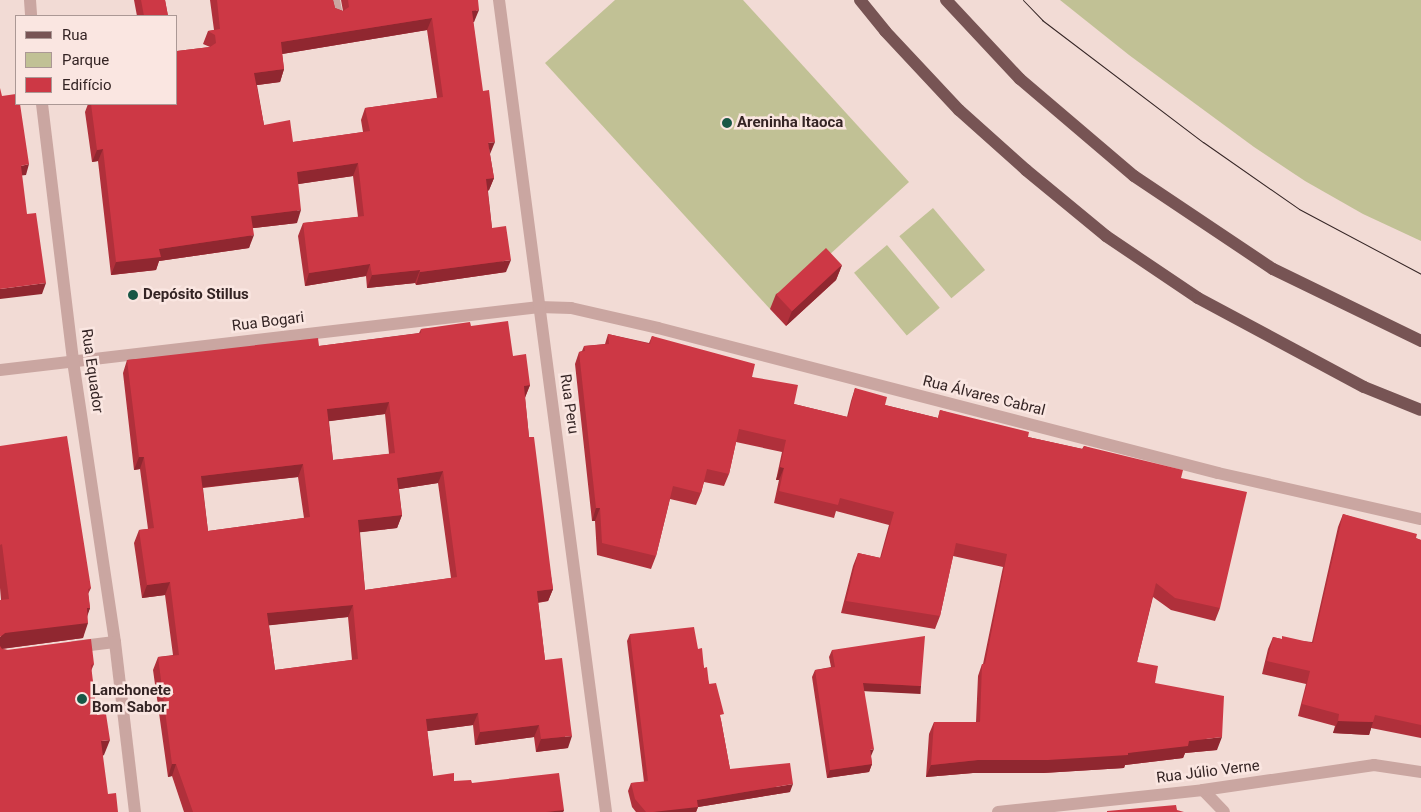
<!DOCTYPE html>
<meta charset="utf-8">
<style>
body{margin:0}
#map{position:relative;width:1421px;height:812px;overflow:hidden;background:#f2dbd5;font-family:Roboto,sans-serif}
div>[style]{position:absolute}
.green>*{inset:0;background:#c1c195;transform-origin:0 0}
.service>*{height:12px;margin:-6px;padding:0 6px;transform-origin:6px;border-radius:6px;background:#caa6a1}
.minor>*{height:12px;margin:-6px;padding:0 6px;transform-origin:6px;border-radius:6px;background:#caa6a1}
.tertiary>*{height:12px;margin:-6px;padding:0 6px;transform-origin:6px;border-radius:6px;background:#caa6a1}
.primary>*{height:12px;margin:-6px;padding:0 6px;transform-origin:6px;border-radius:6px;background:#775454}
.tram>*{height:1px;margin:-0.5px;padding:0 0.5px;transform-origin:0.5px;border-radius:0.5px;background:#342424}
.wall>*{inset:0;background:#b0303b}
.shaded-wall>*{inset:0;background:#902730;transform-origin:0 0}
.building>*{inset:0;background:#cd3845;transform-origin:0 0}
.dots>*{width:14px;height:14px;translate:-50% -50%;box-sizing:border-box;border:2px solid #fae6e1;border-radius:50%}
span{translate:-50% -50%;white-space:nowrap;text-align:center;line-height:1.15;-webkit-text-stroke:5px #fae6e1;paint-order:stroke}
.poi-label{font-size:15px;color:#342424;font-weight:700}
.left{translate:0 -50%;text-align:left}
.street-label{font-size:15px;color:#342424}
.legend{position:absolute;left:15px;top:15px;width:162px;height:90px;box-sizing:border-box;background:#fae6e1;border:1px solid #ab9895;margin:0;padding:6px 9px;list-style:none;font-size:15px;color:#342424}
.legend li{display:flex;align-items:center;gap:10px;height:25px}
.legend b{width:25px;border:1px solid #ab9895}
</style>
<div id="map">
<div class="green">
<i style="clip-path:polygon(615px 0,743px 0,909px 182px,770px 309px,545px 63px)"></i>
<i style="clip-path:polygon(1060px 0,1421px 0,1421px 241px,1363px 214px,1305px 181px,1254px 147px,1129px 55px)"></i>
<i style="left:933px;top:208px;width:81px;height:44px;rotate:50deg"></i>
<i style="left:887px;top:245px;width:82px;height:43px;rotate:50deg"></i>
</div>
<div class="service">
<i style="left:334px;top:0;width:16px;rotate:79deg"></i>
<i style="left:74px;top:647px;width:41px;rotate:-7deg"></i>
</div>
<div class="minor">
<i style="left:0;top:370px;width:543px;rotate:-6.67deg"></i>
<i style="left:539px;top:307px;width:32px;rotate:2deg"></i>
<i style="left:571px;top:308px;width:89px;rotate:12.9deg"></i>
<i style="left:658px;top:328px;width:578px;rotate:14.52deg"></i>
<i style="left:1218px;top:473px;width:208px;rotate:12.8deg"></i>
</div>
<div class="tertiary">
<i style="left:30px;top:0;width:16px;rotate:86deg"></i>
<i style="left:499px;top:0;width:819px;rotate:82.49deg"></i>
<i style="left:42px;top:104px;width:259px;rotate:83.1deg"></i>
<i style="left:73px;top:361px;width:284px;rotate:81.5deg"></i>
<i style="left:115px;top:642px;width:171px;rotate:83.3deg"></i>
<i style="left:1203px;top:790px;width:30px;rotate:46deg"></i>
<i style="left:998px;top:812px;width:206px;rotate:-6.1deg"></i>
<i style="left:1203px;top:790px;width:173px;rotate:-8.3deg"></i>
<i style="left:1374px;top:765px;width:48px;rotate:8.5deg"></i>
</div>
<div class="primary">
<i style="left:860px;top:0;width:40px;rotate:51deg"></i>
<i style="left:885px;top:31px;width:108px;rotate:46.9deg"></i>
<i style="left:959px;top:110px;width:90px;rotate:41.8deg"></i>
<i style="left:1026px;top:170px;width:104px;rotate:39.5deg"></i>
<i style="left:1106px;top:236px;width:111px;rotate:34deg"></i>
<i style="left:1198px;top:298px;width:188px;rotate:28.2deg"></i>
<i style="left:1364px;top:387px;width:61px;rotate:22deg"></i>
<i style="left:946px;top:0;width:108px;rotate:46.9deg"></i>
<i style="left:1020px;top:79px;width:150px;rotate:40.4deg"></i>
<i style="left:1134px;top:176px;width:167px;rotate:33.8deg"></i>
<i style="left:1273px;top:269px;width:165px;rotate:25.9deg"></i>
</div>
<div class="tram">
<i style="left:1023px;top:0;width:28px;rotate:46deg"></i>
<i style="left:1042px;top:20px;width:202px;rotate:37.2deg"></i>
<i style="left:1203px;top:142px;width:117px;rotate:34.9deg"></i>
<i style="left:1299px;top:209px;width:138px;rotate:28deg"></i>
</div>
<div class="wall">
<i style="clip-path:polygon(134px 0,165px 0,168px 16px,137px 16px)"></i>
<i style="clip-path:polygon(evenodd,210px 0,333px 0,335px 8px,343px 11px,341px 0,478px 0,474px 22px,473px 22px,490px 154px,494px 178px,489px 190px,488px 191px,492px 228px,506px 272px,416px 285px,415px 283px,367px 288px,366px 276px,305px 286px,298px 236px,303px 223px,358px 217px,353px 176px,298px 184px,297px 223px,253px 228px,249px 248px,159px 261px,156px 270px,111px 275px,98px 161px,92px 162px,85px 112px,88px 104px,176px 104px,177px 51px,210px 47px,203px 44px,208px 31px,214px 30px,210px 0,427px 30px,437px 98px,365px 108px,361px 120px,363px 132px,293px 142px,264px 125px,257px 85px,280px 82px,284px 69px,282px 54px,427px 30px)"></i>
<i style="clip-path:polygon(842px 265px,836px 280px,786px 326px,770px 309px,776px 294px)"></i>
<i style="clip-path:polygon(evenodd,471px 326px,513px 356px,530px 385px,525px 398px,529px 437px,553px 589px,548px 601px,538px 603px,545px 660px,568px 748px,536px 752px,534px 737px,475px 745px,473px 725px,427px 731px,433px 776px,454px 781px,472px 783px,564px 810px,563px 812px,184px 812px,172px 776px,168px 777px,153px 670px,158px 657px,173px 655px,165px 595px,142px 598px,134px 543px,139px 530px,148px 529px,140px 469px,134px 470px,123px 373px,127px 360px,319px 346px,419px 333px,421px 329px,471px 326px,385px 414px,389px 454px,333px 460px,329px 421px,385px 414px,471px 326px,298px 477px,304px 518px,208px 531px,203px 488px,298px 477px,471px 326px,438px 483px,451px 578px,365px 590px,360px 532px,397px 528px,402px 515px,399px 489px,438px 483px,471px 326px,348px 617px,352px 660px,275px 670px,269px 625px,348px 617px)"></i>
<i style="clip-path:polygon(608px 334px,649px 343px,652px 336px,752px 377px,794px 404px,847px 417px,851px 401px,855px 388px,885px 405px,938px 418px,940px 410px,1028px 437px,1082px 449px,1084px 446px,1181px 478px,1220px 608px,1215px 621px,1171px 610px,1153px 597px,1137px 662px,1155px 683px,1217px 750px,1185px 753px,1183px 758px,1125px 765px,1124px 768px,1043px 773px,973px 773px,926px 777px,929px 734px,934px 722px,976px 722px,978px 676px,982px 664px,983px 664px,1003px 567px,953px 556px,940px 616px,935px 629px,841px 613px,853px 566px,858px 553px,880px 558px,889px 525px,836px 511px,834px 518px,774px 503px,779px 480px,776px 480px,782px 452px,736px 442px,729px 474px,724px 486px,704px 482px,701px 493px,696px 505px,670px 499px,656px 556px,651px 569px,597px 555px,595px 521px,592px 521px,575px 364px,579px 352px,582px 351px,584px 346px,605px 344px)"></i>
<i style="clip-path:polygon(0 446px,91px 588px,88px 594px,90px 608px,87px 615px,83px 638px,2px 649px,94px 664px,91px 671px,97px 715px,104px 755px,0 812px,1px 600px,0 588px)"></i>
<i style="clip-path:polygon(1343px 514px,1421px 540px,1421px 738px,1371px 728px,1369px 735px,1333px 733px,1335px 726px,1298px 716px,1306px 684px,1262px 674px,1268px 649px,1273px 637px,1281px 639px,1312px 642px,1338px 527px)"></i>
<i style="clip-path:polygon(630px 634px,698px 649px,721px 720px,730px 769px,790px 792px,698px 807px,696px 812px,636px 812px,632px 807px,628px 791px,631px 783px,644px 782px,627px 641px)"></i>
<i style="clip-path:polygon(832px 650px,921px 686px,918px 693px,864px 691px,872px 764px,869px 772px,827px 778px,812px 677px,815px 670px,831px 667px,829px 657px)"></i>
</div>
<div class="shaded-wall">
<i style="clip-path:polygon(479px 10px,474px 22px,467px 23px,472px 11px)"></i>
<i style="clip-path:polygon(432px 18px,427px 30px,276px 55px,281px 42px)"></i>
<i style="clip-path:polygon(284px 69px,280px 82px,250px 86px,254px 73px)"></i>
<i style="clip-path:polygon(495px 142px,490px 154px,488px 143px)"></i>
<i style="clip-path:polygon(103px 149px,98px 161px,92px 162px,97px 150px)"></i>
<i style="clip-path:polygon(358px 163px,353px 176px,292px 185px,297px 172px)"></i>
<i style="clip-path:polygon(29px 164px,26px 175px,17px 176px,21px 166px)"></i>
<i style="clip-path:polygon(494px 178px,489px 190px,482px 192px,486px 179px)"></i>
<i style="clip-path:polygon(301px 210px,297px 223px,246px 229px,251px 216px)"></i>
<i style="clip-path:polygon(254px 235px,249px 248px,159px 261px,156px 270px,111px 275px,116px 262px,159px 249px)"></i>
<i style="clip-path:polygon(511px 260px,506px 272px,416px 285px,420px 272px)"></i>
<i style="clip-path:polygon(370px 264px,366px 276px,305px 286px,309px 273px)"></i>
<i style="clip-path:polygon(842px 265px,836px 280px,786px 326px,792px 311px)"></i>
<i style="clip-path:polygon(420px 270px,415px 283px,367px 288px,372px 275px)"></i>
<i style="clip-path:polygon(46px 283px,42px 294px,0 299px,0 289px)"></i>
<i style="clip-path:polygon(530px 385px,525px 397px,519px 398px,524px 386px)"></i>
<i style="clip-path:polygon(389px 402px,385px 414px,323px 422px,327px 409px)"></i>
<i style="clip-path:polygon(139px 457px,144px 457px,140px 469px,134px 470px)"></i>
<i style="clip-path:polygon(303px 464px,298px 477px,197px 488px,201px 476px)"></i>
<i style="clip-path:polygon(780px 467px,784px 468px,779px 480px,776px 480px)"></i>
<i style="clip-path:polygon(443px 471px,438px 483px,393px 490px,397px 478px)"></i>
<i style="clip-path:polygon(596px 508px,600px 508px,595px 521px,592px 521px)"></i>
<i style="clip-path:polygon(402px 515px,397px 528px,354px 533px,358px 520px)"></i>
<i style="clip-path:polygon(170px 582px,165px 595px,142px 598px,147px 585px)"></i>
<i style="clip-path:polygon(553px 589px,548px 601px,532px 603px,537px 591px)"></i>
<i style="clip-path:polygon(353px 605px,348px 617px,263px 626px,267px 613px)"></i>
<i style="clip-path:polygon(87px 608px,90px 608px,85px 623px,88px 623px,83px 638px,0 649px,0 637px,5px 633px)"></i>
<i style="left:863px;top:683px;width:58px;height:8px;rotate:3deg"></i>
<i style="clip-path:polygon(478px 713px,473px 725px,421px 732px,426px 719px)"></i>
<i style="clip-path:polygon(1338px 721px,1373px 722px,1369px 735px,1333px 733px)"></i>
<i style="clip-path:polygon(539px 725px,534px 737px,475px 745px,480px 732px)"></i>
<i style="clip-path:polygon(572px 736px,568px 748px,536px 752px,541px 739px)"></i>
<i style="clip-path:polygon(1222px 737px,1217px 750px,1185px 753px,1183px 758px,1125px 765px,1124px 768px,1043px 773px,973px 773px,926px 777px,931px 765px,978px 760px,1128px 753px,1189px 741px)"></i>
<i style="clip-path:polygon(110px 740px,104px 755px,95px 756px,101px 741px)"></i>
<i style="clip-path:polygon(874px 749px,871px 756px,870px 750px)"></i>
<i style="clip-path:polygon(172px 764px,176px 764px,172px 776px,168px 777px)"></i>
<i style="clip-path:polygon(872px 764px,869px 772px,827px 778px,830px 770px)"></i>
<i style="clip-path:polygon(793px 784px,790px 792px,698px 807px,696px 812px,653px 812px,697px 800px)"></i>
<i style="clip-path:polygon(564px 810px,563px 812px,546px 812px)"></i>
</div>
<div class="building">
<i style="clip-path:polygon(141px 0,165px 0,168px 16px,144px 16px)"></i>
<i style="clip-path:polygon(evenodd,217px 0,333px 0,335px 8px,343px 11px,349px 7px,348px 0,478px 0,479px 10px,472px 11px,483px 91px,489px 90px,495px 142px,488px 143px,494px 178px,486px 179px,492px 228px,506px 226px,511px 260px,420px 272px,420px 270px,372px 275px,370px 264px,309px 273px,303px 223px,364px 216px,358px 163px,297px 172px,301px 210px,251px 216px,254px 235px,159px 249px,161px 257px,116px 262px,103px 149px,97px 150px,91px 104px,176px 104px,176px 49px,177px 51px,210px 47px,216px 43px,215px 35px,208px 31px,220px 29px,217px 0,432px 18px,443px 97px,365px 108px,370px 131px,293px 142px,290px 120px,264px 125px,254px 73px,284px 69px,281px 42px,432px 18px)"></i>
<i style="clip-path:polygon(0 88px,2px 96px,16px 94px,16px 104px,20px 104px,29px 164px,21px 166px,27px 214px,36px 213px,46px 283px,0 289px)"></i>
<i style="left:826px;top:248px;width:23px;height:68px;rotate:47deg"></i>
<i style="clip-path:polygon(evenodd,508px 321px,513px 356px,526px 354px,530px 385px,524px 386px,529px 437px,534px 437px,553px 589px,537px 591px,545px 660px,562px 658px,572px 736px,541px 739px,539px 725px,480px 732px,478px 713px,426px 719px,433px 776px,454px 773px,454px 781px,471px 780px,472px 783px,559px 773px,564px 810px,546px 812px,193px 812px,176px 764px,172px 764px,158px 657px,179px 655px,170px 582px,147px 585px,139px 530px,154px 528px,144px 457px,139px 457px,127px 360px,318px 338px,319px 346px,421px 333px,421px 329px,470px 322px,471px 326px,508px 321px,389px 402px,395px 453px,333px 460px,327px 409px,389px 402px,508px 321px,303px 464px,310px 517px,208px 531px,201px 476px,303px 464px,508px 321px,443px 471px,457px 577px,365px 590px,358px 520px,402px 515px,397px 478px,443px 471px,508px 321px,353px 605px,358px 659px,275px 670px,267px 613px,353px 605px)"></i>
<i style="clip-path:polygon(608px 334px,650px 344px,652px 336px,755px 364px,752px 377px,798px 385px,794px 404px,848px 417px,855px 388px,887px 397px,885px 405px,938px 418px,940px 410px,1029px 432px,1028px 437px,1083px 449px,1084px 446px,1183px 470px,1181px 478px,1247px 492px,1220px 608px,1175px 598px,1156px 583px,1137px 662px,1158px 666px,1155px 683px,1224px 696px,1222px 737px,1189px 741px,1188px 746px,1128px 753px,1128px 755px,1048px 760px,978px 760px,931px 765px,934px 722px,980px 722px,982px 664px,985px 664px,1007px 554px,956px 543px,940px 616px,846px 601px,858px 553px,881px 558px,894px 512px,840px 498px,838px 505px,779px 491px,784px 468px,780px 467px,786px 440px,739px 429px,729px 474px,707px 469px,701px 493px,673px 486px,656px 556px,602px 543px,600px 508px,596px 508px,579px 352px,585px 351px,584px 346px,609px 344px)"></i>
<i style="clip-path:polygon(67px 436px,91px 588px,88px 589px,90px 608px,87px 608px,88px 623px,5px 633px,0 637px,0 600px,9px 599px,2px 544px,0 545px,0 446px)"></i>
<i style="clip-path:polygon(1343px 514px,1417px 534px,1416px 538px,1421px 540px,1421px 725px,1375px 715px,1373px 722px,1338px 721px,1339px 714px,1302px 704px,1310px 671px,1267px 661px,1273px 637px,1282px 639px,1282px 636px,1313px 643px)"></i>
<i style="clip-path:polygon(694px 627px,698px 649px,702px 648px,704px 668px,707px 667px,709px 684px,716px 683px,724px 714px,720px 715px,730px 769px,790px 763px,793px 784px,697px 800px,698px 807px,653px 812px,646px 812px,635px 799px,631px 783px,648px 781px,630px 634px)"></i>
<i style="clip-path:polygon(925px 636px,921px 686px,863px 683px,874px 749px,870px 750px,872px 764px,830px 770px,815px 670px,835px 667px,832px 650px)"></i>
<i style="clip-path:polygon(91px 639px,94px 664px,91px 665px,97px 715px,106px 714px,110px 740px,101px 741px,108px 794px,116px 793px,118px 812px,0 812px,0 646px,2px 649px,7px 650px)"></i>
<i style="clip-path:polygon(1176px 805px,1177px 810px,1184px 812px,1107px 812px,1107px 811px)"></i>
</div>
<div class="dots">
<i style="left:727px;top:123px;background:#185746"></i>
<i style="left:133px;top:295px;background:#185746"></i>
<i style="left:82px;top:699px;background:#185746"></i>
</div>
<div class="poi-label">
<span class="left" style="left:737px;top:123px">Areninha Itaoca</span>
<span class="left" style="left:143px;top:295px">Depósito Stillus</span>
<span class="left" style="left:92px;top:699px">Lanchonete<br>Bom Sabor</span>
</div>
<div class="street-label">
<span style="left:268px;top:322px;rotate:-7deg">Rua Bogari</span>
<span style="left:92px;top:371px;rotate:82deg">Rua Equador</span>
<span style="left:984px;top:396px;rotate:14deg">Rua Álvares Cabral</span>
<span style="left:569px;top:404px;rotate:82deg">Rua Peru</span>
<span style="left:1208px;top:772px;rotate:-7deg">Rua Júlio Verne</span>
</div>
<ul class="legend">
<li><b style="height:6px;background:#775454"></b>Rua</li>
<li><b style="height:14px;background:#c1c195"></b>Parque</li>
<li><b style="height:14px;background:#cd3845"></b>Edifício</li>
</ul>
</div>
